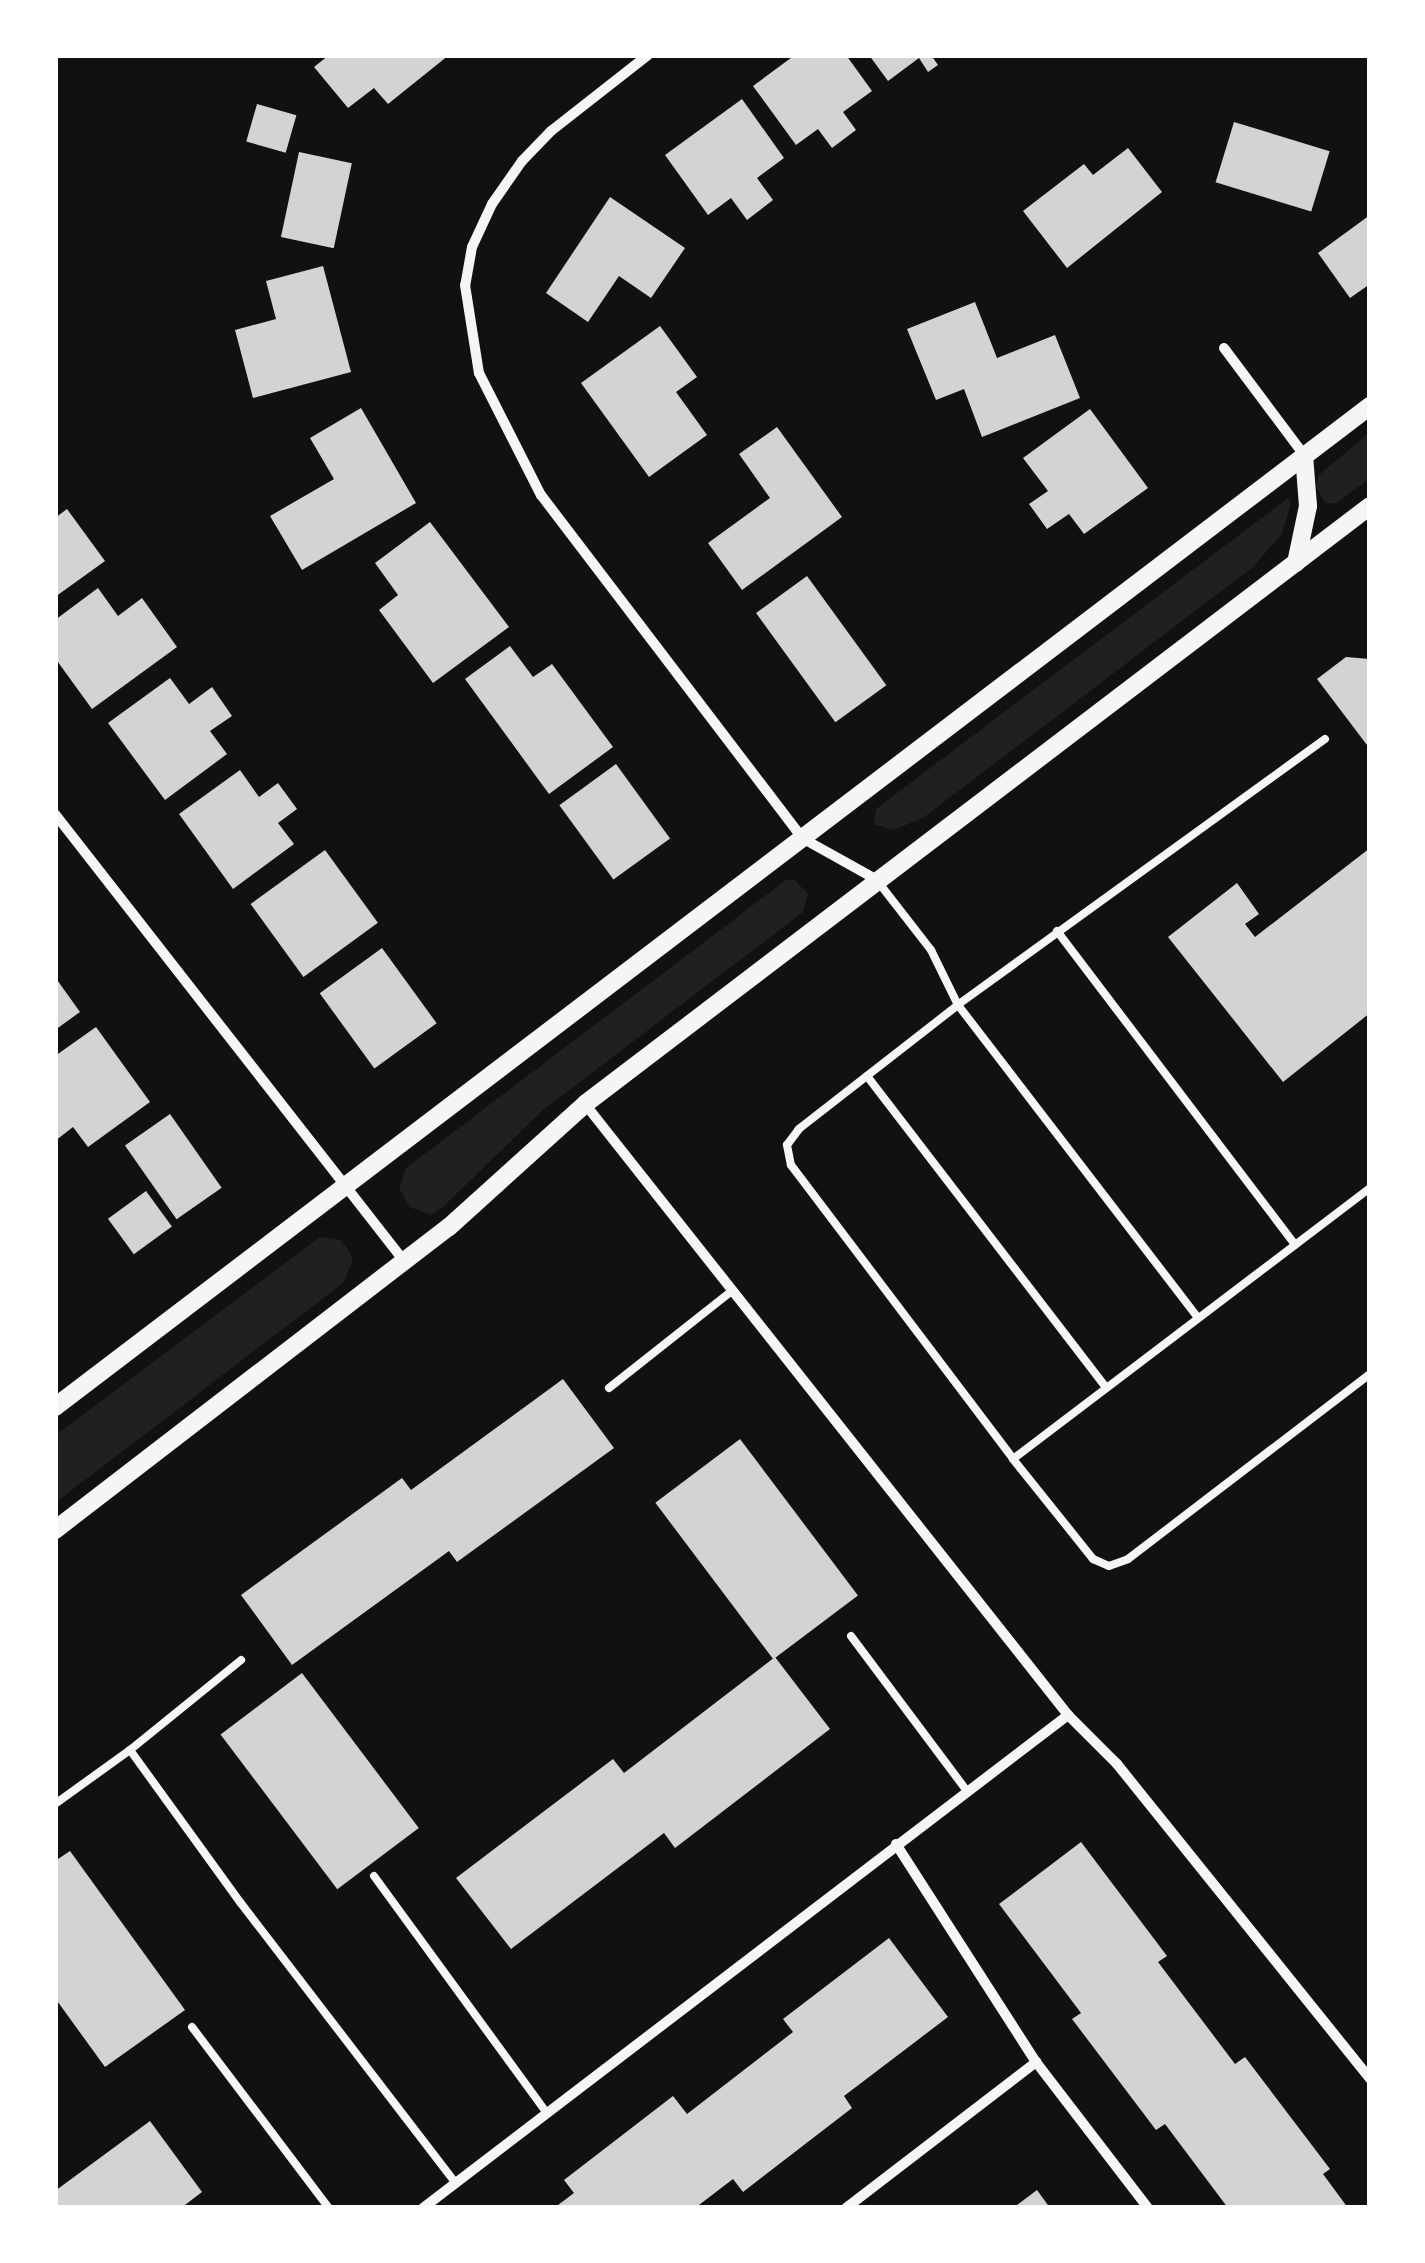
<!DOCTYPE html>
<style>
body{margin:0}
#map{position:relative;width:1425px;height:2263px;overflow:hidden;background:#111;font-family:"Source Sans 3",sans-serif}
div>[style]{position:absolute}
.green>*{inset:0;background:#202020}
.building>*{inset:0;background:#d3d3d3;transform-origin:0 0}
.service>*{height:8px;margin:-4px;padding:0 4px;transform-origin:4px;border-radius:4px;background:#f5f5f5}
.minor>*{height:10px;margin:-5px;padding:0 5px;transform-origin:5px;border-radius:5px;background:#f5f5f5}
.tertiary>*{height:18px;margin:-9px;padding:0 9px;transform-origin:9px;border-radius:9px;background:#f5f5f5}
span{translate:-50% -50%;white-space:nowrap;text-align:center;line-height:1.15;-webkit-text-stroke:8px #fff;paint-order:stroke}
.frame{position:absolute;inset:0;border:58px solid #fff;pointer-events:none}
</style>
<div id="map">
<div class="green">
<i style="clip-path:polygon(1370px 432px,1370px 478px,1337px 503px,1325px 503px,1316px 486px,1319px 475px)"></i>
<i style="clip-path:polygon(1288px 498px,1291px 504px,1281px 535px,1253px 567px,923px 818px,893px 830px,874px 824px,876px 809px)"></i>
<i style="clip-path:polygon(786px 880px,795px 880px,808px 894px,803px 912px,543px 1110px,443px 1207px,430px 1215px,410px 1207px,399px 1188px,406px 1168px)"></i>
<i style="clip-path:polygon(320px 1237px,340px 1240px,348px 1249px,353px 1260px,343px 1283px,55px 1503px,55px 1436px)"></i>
</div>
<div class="building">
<i style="clip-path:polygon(329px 55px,449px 55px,388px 104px,374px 88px,348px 108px,314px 67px)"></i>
<i style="clip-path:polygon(795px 55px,846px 55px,872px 91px,843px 112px,856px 130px,832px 148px,818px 129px,796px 145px,753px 86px)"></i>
<i style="clip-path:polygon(869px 55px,931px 55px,938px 65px,928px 72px,919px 58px,888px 81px)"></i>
<i style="clip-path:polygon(742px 99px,784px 158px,757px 178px,773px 200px,747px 220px,731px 198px,708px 215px,665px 155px)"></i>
<i style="left:257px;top:104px;width:41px;height:39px;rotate:16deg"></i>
<i style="left:1234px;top:122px;width:100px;height:63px;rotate:17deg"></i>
<i style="clip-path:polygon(1128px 148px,1162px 192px,1067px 268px,1023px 211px,1084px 164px,1093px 175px)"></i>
<i style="left:299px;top:152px;width:54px;height:87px;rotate:12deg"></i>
<i style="clip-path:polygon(610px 197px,685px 248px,651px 298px,619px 276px,588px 322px,546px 293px)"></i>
<i style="clip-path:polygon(1370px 215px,1370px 284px,1350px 298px,1318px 253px)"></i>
<i style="clip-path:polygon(323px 266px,351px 372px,253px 398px,235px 330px,276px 319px,266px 281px)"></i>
<i style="clip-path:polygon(975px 302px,997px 358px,1055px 335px,1080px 398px,982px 437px,964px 389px,936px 400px,907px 329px)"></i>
<i style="clip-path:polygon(660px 326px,697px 377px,676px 392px,707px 435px,649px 477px,581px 383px)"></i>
<i style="clip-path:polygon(361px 408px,416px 503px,302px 570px,270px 516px,334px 479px,310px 438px)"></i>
<i style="clip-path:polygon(1090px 409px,1148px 488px,1084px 534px,1069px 514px,1047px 529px,1029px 504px,1048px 491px,1023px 458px)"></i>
<i style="clip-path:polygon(777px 427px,842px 517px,742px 590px,708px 543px,770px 498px,739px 454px)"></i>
<i style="clip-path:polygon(67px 509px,105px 561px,55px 597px,55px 518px)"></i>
<i style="clip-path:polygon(430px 522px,509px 627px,433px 683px,379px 610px,398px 595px,375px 563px)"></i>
<i style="left:807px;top:576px;width:135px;height:63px;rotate:54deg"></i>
<i style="clip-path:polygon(98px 588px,118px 616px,142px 598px,177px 647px,92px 709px,55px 658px,55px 620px)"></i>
<i style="clip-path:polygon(510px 646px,533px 677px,552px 664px,613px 747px,549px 794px,465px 679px)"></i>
<i style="clip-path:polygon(1346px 657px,1370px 659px,1370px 749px,1317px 679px)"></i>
<i style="clip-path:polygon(170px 678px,189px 704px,212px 687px,232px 716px,210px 731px,227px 754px,165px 800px,108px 723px)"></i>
<i style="left:616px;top:764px;width:92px;height:70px;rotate:54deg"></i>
<i style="clip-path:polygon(240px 770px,259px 797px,278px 783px,297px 809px,278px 823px,294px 844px,233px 889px,179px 814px)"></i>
<i style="clip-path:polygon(1370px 848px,1370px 1013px,1283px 1082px,1168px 937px,1237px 883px,1259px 914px,1245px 924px,1255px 937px)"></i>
<i style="left:325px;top:850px;width:90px;height:92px;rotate:54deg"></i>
<i style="left:382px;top:948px;width:93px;height:77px;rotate:54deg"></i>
<i style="clip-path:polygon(55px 977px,80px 1012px,55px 1030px)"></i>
<i style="clip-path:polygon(96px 1027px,150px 1102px,88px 1147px,73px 1127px,55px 1141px,55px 1056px)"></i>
<i style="left:170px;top:1114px;width:90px;height:55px;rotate:55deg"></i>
<i style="left:146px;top:1191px;width:44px;height:47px;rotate:54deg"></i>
<i style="clip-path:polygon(563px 1379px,614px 1448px,457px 1562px,449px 1551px,292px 1665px,241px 1595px,402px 1478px,411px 1490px)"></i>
<i style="left:740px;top:1439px;width:196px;height:106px;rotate:53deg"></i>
<i style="clip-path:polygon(775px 1657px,830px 1729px,675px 1848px,664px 1833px,511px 1949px,456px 1878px,613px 1759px,624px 1773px)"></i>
<i style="left:302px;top:1673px;width:194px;height:102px;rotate:53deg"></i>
<i style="clip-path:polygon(1081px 1842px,1167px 1956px,1158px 1962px,1235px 2064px,1245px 2057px,1330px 2169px,1323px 2174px,1348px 2208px,1228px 2208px,1165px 2124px,1156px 2130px,1072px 2019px,1081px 2013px,999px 1904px)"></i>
<i style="clip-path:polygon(70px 1851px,185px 2010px,105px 2067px,55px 1998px,55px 1861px)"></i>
<i style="clip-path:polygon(889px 1938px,948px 2017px,844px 2096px,852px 2108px,743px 2192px,733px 2179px,695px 2208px,554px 2208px,574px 2193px,564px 2180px,673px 2096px,687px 2114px,793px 2032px,783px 2019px)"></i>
<i style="clip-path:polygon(150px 2121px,202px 2192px,181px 2208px,55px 2208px,55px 2191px)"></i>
<i style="clip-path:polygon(1037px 2190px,1050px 2208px,1013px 2208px)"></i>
</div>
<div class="service">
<i style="left:1325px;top:739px;width:453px;rotate:144.1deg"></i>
<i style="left:958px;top:1005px;width:202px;rotate:142.1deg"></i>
<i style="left:799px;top:1129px;width:20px;rotate:127deg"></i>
<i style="left:787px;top:1145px;width:20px;rotate:79deg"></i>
<i style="left:791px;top:1165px;width:368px;rotate:52.9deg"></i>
<i style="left:1013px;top:1459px;width:128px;rotate:51.3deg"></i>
<i style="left:1093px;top:1559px;width:17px;rotate:24deg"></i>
<i style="left:1109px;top:1566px;width:20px;rotate:-20deg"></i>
<i style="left:1128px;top:1559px;width:305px;rotate:-37.4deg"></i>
<i style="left:879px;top:883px;width:85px;rotate:52.2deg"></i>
<i style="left:931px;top:950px;width:61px;rotate:63.9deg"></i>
<i style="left:958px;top:1005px;width:394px;rotate:52.5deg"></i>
<i style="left:1057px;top:931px;width:394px;rotate:52.8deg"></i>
<i style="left:867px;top:1076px;width:393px;rotate:52.5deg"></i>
<i style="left:609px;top:1388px;width:157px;rotate:-38.3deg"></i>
<i style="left:1013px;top:1459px;width:448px;rotate:-37.2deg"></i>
<i style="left:851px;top:1636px;width:194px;rotate:53.2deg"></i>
<i style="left:130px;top:1750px;width:143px;rotate:-39deg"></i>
<i style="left:55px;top:1804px;width:92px;rotate:-35.8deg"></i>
<i style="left:130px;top:1750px;width:188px;rotate:54.1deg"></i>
<i style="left:240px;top:1902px;width:354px;rotate:52.5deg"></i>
<i style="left:374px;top:1876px;width:293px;rotate:53.9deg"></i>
<i style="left:192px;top:2027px;width:227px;rotate:52.9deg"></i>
</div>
<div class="minor">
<i style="left:648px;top:55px;width:123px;rotate:141.9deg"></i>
<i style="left:551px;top:131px;width:42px;rotate:134deg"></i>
<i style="left:522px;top:161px;width:52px;rotate:124.9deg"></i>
<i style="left:492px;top:204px;width:47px;rotate:114.9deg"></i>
<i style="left:472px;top:247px;width:39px;rotate:100deg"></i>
<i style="left:465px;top:285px;width:89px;rotate:81deg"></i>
<i style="left:479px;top:373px;width:137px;rotate:63.1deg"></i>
<i style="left:541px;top:495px;width:431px;rotate:52.7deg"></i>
<i style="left:802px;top:838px;width:86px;rotate:29.2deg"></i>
<i style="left:1224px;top:348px;width:134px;rotate:53.2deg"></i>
<i style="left:55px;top:814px;width:567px;rotate:52.02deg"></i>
<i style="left:585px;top:1104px;width:779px;rotate:51.67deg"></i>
<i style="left:1068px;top:1715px;width:69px;rotate:45deg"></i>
<i style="left:1117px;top:1764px;width:404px;rotate:51.2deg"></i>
<i style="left:896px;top:1844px;width:259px;rotate:57.3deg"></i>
<i style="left:1036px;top:2062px;width:184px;rotate:52.5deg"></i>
<i style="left:423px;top:2208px;width:812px;rotate:-37.39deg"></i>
<i style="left:846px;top:2208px;width:240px;rotate:-37.5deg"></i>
</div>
<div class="tertiary">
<i style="left:1296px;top:563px;width:58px;rotate:-78.1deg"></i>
<i style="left:1308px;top:506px;width:51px;rotate:-94.5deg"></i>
<i style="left:55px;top:1407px;width:1653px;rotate:-37.28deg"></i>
<i style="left:55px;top:1530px;width:497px;rotate:-37.6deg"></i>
<i style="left:449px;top:1227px;width:183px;rotate:-42.1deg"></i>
<i style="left:585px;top:1104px;width:987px;rotate:-37.3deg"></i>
</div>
<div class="frame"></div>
</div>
